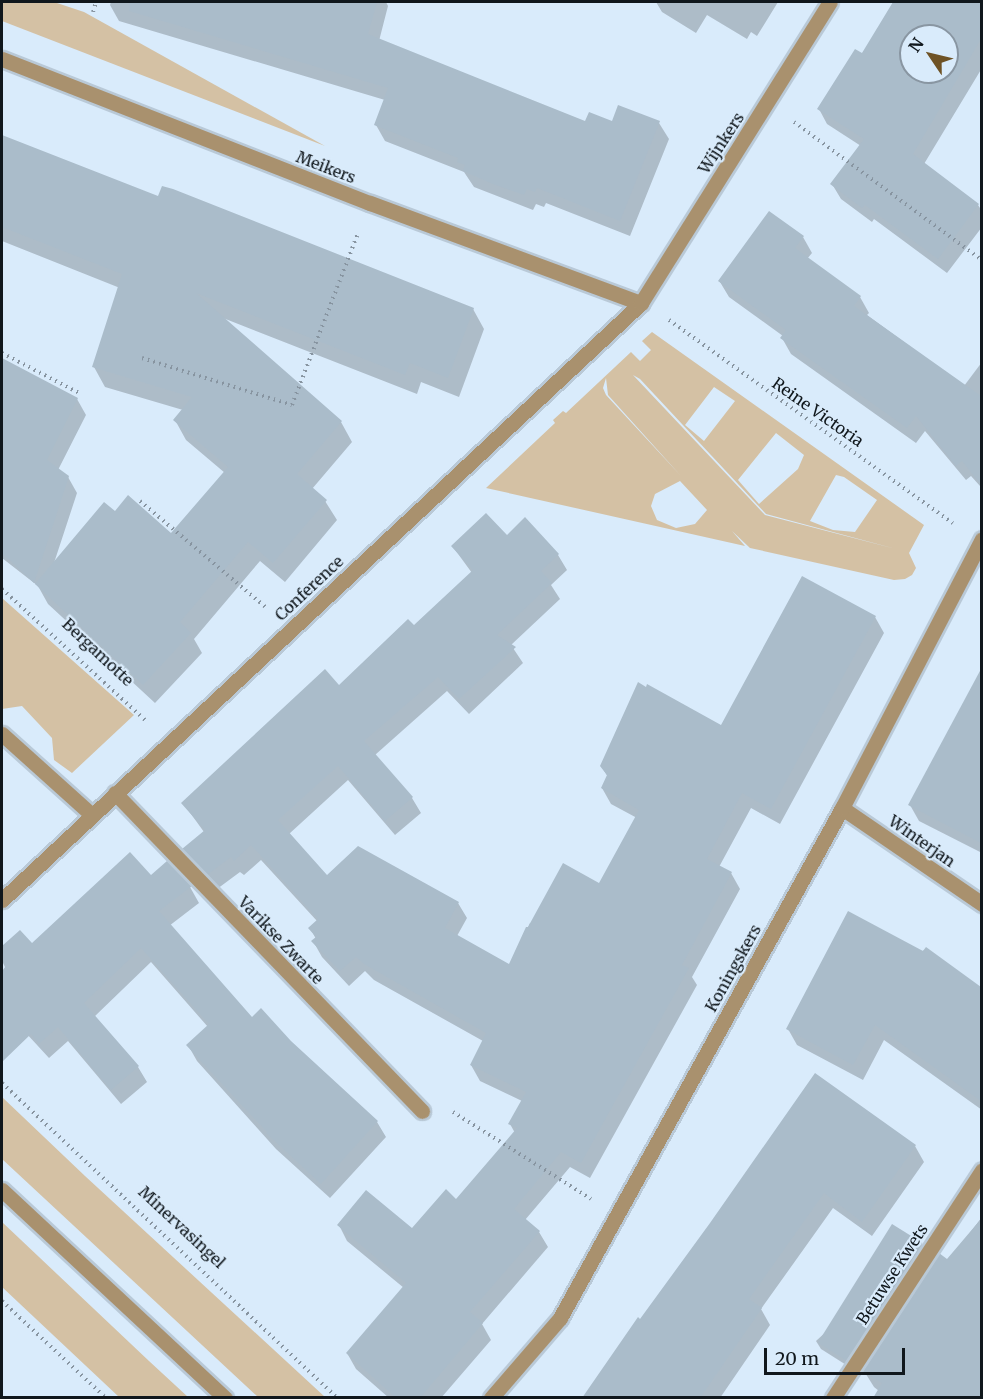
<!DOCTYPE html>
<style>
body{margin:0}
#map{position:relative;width:983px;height:1399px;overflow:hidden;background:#d9ebfb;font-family:Merriweather,serif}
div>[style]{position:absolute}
.green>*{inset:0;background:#d4c1a4}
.shadow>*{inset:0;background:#0003}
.building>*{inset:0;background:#aabcca;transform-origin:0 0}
.path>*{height:4px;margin-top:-2px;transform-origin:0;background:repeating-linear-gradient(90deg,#8794a0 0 1.5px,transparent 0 6px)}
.roads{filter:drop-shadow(2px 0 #b9c9d7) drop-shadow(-2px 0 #b9c9d7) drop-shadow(0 2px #b9c9d7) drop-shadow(0 -2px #b9c9d7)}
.minor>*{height:15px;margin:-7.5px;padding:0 7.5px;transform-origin:7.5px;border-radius:7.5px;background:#a9916e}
span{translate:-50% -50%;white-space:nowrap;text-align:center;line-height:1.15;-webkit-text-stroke:4.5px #d9ebfb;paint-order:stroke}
.street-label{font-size:16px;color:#10171c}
.frame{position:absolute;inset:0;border:3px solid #10171c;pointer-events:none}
.north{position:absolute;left:899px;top:24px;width:60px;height:60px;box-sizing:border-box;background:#d9ebfb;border:2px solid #8996a2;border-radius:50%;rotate:305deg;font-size:16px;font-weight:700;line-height:24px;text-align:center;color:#10171c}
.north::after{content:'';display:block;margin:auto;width:21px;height:27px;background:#6e5225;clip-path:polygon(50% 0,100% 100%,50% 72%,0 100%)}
.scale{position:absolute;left:764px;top:1348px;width:141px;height:27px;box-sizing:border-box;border:3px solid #10171c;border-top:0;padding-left:8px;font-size:18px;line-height:21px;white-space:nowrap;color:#10171c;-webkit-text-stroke:4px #d9ebfb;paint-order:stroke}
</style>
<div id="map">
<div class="green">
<i style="clip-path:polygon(2px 2px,54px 2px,84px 12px,325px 146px,2px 21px)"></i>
<i style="clip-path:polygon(evenodd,652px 332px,924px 525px,909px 553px,916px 568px,912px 575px,905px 579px,894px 580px,750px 548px,732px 531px,745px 546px,486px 488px,555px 423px,553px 420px,563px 411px,566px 413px,631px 352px,640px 361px,651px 350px,642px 341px,652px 332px,633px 375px,640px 379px,766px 514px,896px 549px,765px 515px,633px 375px,652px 332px,606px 378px,608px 395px,681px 476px,606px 395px,603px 388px,606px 378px,652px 332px,714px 387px,735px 401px,704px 441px,685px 425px,714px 387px,652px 332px,776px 433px,804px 455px,798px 469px,759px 504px,738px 480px,776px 433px,652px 332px,836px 475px,844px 477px,877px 500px,855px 532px,833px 530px,810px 521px,836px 475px,652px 332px,680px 481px,707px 510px,695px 524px,676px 528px,657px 520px,651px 506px,655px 494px,680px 481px)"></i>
<i style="clip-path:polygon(2px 598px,134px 715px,72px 773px,54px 760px,52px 738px,22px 706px,2px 709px)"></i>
<i style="clip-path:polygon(2px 1097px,85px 1176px,325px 1397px,258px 1397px,2px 1159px)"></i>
<i style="clip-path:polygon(2px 1222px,149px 1361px,188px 1397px,119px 1397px,2px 1287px)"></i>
</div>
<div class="shadow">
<i style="clip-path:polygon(111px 2px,386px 2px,388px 6px,379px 41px,586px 123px,659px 123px,669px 139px,630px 236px,546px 203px,544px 207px,536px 204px,533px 210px,474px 187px,464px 172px,385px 141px,376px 125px,385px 100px,119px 21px,110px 5px)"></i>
<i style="clip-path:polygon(656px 2px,778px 2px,757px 36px,751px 32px,747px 39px,707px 15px,696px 33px,662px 12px)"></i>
<i style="clip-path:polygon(evenodd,902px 2px,915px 2px,931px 11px,935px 2px,982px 2px,982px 68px,924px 164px,978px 205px,982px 211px,982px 227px,947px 273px,874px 219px,872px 222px,841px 199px,832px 184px,861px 146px,827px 124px,819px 109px,902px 2px,911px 36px,947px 36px,947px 72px,911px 72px,911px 36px)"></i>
<i style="clip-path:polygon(2px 137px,159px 198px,473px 309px,484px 329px,459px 397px,421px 382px,417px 394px,223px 318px,341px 422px,352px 442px,312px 489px,325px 501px,337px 520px,285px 582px,260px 561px,194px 639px,202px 653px,155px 703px,48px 604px,38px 586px,2px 558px,2px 360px,77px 399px,86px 415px,58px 470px,68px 477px,77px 493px,54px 563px,115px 513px,171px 535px,225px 473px,186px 440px,175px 420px,183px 410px,105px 387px,94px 367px,120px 288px,2px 241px)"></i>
<i style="clip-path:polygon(803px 237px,812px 253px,807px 259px,860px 297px,869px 313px,867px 315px,964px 386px,982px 362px,980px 486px,971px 476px,966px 480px,925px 431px,916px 443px,791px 354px,782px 338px,783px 336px,729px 297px,720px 282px)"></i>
<i style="clip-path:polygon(506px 537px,558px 555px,567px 570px,551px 585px,560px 599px,511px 645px,523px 663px,469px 714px,447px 691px,375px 755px,412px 798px,421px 813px,395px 835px,348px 780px,289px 834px,327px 877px,458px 903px,467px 918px,457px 936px,510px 966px,530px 923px,532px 924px,600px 885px,637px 818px,611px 804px,602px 788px,608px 777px,601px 766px,721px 727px,875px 617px,884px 633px,780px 824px,751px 808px,719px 867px,731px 873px,740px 889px,692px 977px,697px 985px,590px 1178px,570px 1167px,525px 1220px,539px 1232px,548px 1247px,482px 1324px,491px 1340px,441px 1398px,389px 1398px,356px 1369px,347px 1353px,404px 1288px,347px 1241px,339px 1225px,412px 1230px,456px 1201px,515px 1133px,510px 1124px,522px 1101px,480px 1081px,471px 1065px,483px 1041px,374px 980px,365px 971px,349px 986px,322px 957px,313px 941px,316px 939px,310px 928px,317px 921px,261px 860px,244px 875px,240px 872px,217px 889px,193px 865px,184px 849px,204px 832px,183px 803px,339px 687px,414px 627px,472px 573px,453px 547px)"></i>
<i style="clip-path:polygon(982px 673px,982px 853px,919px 821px,910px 805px)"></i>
<i style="clip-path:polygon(167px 863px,190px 887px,199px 903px,169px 926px,252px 1019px,290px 1042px,377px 1122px,386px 1137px,330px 1198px,276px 1149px,197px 1061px,188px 1045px,208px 1027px,151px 962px,94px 1017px,138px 1067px,147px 1082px,121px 1104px,68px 1041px,49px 1058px,2px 1007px,2px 973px,6px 969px,2px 961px,2px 948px,20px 932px,31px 945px,151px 877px)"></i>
<i style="clip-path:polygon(926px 949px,982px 989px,982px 1110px,884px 1040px,863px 1080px,797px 1045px,788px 1029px)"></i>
<i style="clip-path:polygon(915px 1146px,924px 1162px,872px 1236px,833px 1208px,761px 1309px,770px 1325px,720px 1398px,584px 1398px,712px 1224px)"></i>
<i style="clip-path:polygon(982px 1217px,982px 1398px,874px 1398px,879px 1391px,874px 1387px,864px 1371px)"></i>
<i style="clip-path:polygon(922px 1244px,926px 1252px,851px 1368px,821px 1349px,816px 1341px)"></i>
</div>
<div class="building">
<i style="clip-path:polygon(130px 2px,377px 2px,368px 34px,585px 121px,589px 112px,612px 121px,618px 105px,660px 121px,620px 221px,537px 188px,535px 192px,527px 189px,524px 195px,493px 184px,463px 171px,465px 165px,457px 162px,458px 158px,374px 125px,388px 88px,129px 11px)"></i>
<i style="clip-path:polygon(evenodd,893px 2px,981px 2px,981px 39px,913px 154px,979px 204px,938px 259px,865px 205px,862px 208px,830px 184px,864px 139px,817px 109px,855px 49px,862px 53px,893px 2px,911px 36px,947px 36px,947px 72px,911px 72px,911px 36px)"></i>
<i style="clip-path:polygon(2px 135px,158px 196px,162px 186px,173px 189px,474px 308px,448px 378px,410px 363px,405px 375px,196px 293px,342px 421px,297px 474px,327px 500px,273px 563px,248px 542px,180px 622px,191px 633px,143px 685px,35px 584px,104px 502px,115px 511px,128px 495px,171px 533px,228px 467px,173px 420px,192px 397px,92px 367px,122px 274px,2px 227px)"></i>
<i style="clip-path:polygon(769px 211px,804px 236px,795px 248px,861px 296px,854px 306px,981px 396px,981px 485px,962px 461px,956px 466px,916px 416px,907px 428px,780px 338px,786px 330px,718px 281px)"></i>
<i style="clip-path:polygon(2px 358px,78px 398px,47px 460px,69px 476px,34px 583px,2px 553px)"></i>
<i style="clip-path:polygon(486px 513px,507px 535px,525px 517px,559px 554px,541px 571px,552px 583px,497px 635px,516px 647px,459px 699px,438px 677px,364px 741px,413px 797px,385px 821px,338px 766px,278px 820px,327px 875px,358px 846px,459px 902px,445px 928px,509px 964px,526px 927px,528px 927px,563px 863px,599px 883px,639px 810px,601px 788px,607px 775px,600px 766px,638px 682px,646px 687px,647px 684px,721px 725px,802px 576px,876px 616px,771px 809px,742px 793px,707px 859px,732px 872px,682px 965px,689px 968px,581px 1163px,561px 1152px,514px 1209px,540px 1231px,470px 1312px,483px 1323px,420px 1398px,396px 1398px,346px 1353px,406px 1283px,337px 1225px,366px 1190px,412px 1228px,446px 1189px,456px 1199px,517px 1128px,508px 1124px,526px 1092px,470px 1065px,486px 1033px,364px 964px,356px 957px,340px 971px,311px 941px,316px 937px,308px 928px,318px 919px,251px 845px,234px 861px,231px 857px,207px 875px,182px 849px,205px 830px,181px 803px,325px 669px,339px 685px,408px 619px,414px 625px,473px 570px,451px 546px)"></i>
<i style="clip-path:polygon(981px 669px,981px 843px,908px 805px)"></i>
<i style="clip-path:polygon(130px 852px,151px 875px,167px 861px,192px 886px,159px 911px,252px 1017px,261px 1008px,291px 1041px,378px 1121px,321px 1184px,266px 1133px,267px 1132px,186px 1045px,209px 1024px,141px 948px,84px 1003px,139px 1066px,111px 1090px,58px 1027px,39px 1044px,31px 1034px,2px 1062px,2px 971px,6px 966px,2px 960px,2px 946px,20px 930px,32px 943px)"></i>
<i style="clip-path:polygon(848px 911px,923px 951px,926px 947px,981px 987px,981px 1101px,875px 1025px,853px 1065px,786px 1029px)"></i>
<i style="clip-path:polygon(815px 1073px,916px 1145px,862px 1222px,824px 1193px,749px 1299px,762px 1308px,700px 1398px,582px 1398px,638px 1317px,640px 1319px,710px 1223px)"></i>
<i style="clip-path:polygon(981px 1219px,981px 1398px,873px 1398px,882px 1383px,862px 1371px,939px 1253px,947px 1259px)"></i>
<i style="left:892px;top:1224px;width:36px;height:140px;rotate:32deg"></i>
</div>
<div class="path">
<i style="left:93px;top:12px;width:10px;rotate:-73deg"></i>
<i style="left:794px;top:122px;width:233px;rotate:36.3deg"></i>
<i style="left:669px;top:320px;width:349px;rotate:35.6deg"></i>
<i style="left:2px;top:353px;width:89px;rotate:27.4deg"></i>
<i style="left:142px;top:358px;width:157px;rotate:17.4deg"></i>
<i style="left:292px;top:405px;width:184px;rotate:-69deg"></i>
<i style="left:140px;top:501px;width:167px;rotate:40.2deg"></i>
<i style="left:2px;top:589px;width:197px;rotate:42.5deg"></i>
<i style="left:2px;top:1083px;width:460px;rotate:43.2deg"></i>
<i style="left:453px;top:1112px;width:163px;rotate:32.2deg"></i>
<i style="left:2px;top:1301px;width:142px;rotate:43deg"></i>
</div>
<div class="roads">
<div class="minor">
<i style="left:2px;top:59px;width:395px;rotate:21.4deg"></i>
<i style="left:370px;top:203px;width:289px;rotate:20.3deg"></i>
<i style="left:2px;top:734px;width:121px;rotate:42deg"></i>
<i style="left:115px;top:793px;width:442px;rotate:46deg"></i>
<i style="left:842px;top:808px;width:170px;rotate:34.4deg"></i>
<i style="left:2px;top:900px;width:874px;rotate:-43.05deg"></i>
<i style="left:641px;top:303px;width:355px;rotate:-57.9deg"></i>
<i style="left:2px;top:1190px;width:305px;rotate:43deg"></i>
<i style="left:491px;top:1398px;width:106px;rotate:-49.2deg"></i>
<i style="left:560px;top:1318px;width:583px;rotate:-61.06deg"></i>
<i style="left:842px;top:808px;width:303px;rotate:-62.5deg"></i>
<i style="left:833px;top:1398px;width:272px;rotate:-56.8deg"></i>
</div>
</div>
<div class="street-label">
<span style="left:721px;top:143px;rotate:-57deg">Wijnkers</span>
<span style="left:326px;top:167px;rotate:21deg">Meikers</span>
<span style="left:818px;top:412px;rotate:35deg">Reine Victoria</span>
<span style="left:309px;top:588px;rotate:-43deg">Conference</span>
<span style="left:98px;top:652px;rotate:43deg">Bergamotte</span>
<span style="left:922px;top:841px;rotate:35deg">Winterjan</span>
<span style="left:281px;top:940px;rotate:46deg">Varikse Zwarte</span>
<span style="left:733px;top:968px;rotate:-61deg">Koningskers</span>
<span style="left:182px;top:1227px;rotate:43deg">Minervasingel</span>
<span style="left:892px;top:1274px;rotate:-57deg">Betuwse Kwets</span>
</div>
<div class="frame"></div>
<div class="north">N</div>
<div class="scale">20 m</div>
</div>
